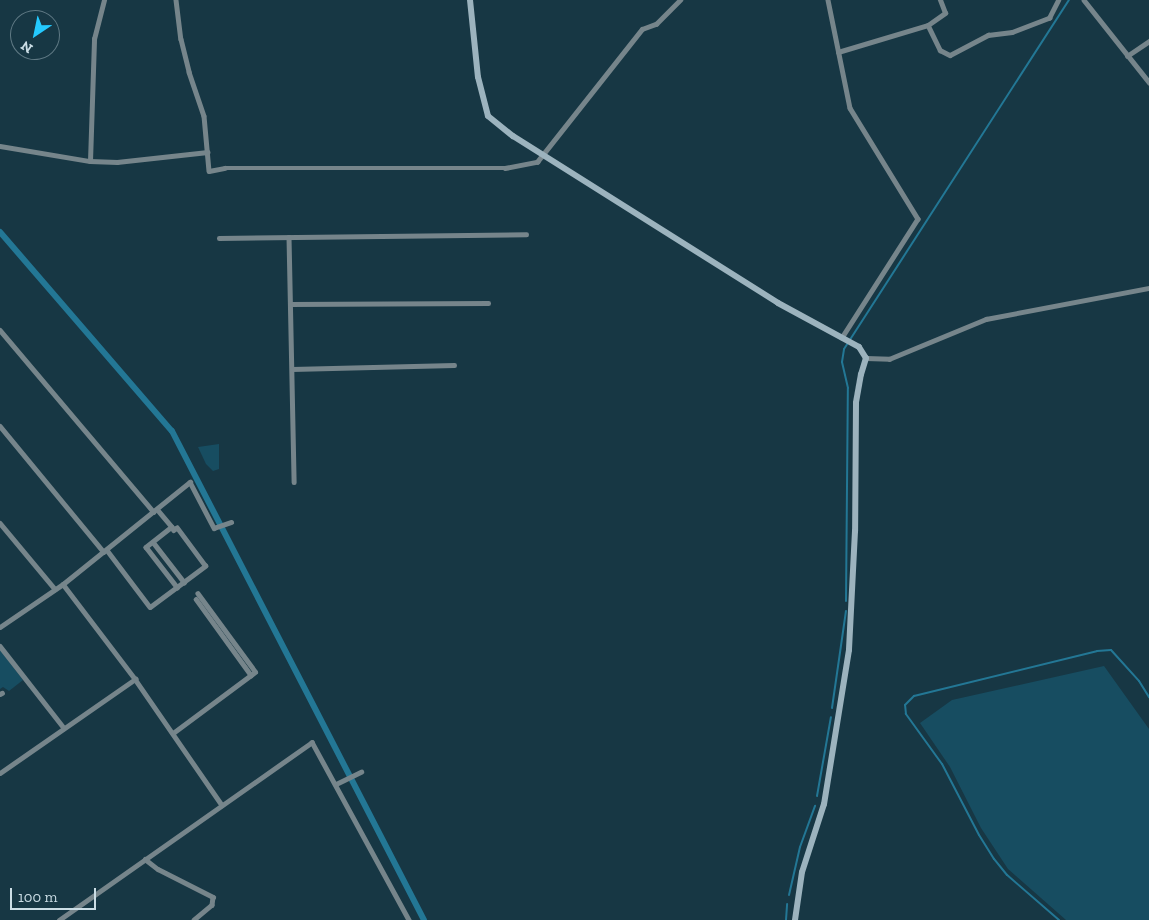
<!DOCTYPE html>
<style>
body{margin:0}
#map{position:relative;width:1149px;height:920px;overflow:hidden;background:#173744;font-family:"Zilla Slab",serif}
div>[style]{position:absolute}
.green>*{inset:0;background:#174d61}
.stream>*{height:2px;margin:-1px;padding:0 1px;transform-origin:1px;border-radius:1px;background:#237795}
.canal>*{height:6px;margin:-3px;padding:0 3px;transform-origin:3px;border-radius:3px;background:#237795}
.street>*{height:4.5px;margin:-2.25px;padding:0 2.25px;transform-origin:2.25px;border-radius:2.25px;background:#76858b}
.secondary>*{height:6px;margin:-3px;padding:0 3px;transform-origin:3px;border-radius:3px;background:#9cb3be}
span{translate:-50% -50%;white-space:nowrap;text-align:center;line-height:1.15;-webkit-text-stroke:4.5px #173744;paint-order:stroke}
.north{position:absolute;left:10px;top:10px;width:50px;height:50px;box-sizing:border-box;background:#173744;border:1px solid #5f7984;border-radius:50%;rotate:214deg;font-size:14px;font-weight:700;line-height:20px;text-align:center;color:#cbdde5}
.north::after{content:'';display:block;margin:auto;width:18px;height:22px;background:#24c9fe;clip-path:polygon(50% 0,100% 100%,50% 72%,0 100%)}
.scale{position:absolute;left:10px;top:888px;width:86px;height:22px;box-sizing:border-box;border:2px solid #cbdde5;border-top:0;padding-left:6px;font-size:15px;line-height:18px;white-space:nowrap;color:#cbdde5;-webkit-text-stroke:4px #173744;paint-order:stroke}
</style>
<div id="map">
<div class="green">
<i style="clip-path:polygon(219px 444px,219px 469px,213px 471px,206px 464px,198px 447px)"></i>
<i style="clip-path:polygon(0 650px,23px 680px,9px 691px,3px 687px,0 689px)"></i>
<i style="clip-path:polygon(1104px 666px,1149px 729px,1149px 920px,1066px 920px,1008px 869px,981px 828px,950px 767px,920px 723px,952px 700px)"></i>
</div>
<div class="stream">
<i style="left:846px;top:601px;width:213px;rotate:-89.5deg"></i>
<i style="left:848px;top:388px;width:27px;rotate:-103deg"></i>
<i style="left:842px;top:362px;width:13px;rotate:-81deg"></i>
<i style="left:844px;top:349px;width:415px;rotate:-57.2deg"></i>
<i style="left:832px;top:708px;width:98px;rotate:-81.8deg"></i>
<i style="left:817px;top:796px;width:80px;rotate:-80deg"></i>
<i style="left:789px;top:895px;width:49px;rotate:-77.1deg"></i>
<i style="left:800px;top:847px;width:44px;rotate:-69.9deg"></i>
<i style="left:786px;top:920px;width:16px;rotate:-86deg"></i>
<i style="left:1059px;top:920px;width:69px;rotate:-139.1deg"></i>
<i style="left:1007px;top:875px;width:21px;rotate:-129deg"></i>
<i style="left:994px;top:859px;width:28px;rotate:-122deg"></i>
<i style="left:979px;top:835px;width:80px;rotate:-117.5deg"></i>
<i style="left:942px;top:764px;width:62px;rotate:-125.8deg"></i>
<i style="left:906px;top:714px;width:9px;rotate:-96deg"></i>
<i style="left:905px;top:705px;width:13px;rotate:-45deg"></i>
<i style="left:914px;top:696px;width:188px;rotate:-13.8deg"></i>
<i style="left:1097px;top:651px;width:14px;rotate:-4deg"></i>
<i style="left:1111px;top:650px;width:42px;rotate:47.9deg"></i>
<i style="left:1139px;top:681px;width:19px;rotate:58deg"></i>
</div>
<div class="canal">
<i style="left:0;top:232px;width:263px;rotate:49.2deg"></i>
<i style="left:172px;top:431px;width:550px;rotate:62.74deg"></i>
</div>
<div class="street">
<i style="left:176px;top:0;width:39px;rotate:83deg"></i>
<i style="left:181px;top:39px;width:34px;rotate:76deg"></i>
<i style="left:189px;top:72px;width:46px;rotate:71.2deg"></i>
<i style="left:204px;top:116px;width:55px;rotate:84.8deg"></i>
<i style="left:209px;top:171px;width:16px;rotate:-11deg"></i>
<i style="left:225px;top:168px;width:280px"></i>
<i style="left:505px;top:168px;width:33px;rotate:-11deg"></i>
<i style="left:537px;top:162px;width:169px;rotate:-51.7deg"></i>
<i style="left:642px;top:29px;width:15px;rotate:-20deg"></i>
<i style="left:656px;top:24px;width:34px;rotate:-45deg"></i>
<i style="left:828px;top:0;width:110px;rotate:78.5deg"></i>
<i style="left:850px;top:108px;width:130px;rotate:58.5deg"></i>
<i style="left:918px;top:219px;width:141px;rotate:122.6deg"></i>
<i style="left:1084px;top:0;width:105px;rotate:51.6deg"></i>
<i style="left:928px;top:25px;width:28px;rotate:64deg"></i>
<i style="left:940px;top:50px;width:11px;rotate:27deg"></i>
<i style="left:950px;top:55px;width:43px;rotate:-27.8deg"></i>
<i style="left:988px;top:35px;width:24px;rotate:-7deg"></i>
<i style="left:1012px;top:32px;width:40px;rotate:-21deg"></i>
<i style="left:1049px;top:18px;width:20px;rotate:-63deg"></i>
<i style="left:838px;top:52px;width:94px;rotate:-16.7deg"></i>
<i style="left:928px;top:25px;width:21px;rotate:-35deg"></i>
<i style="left:945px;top:13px;width:14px;rotate:-111deg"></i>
<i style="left:1127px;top:56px;width:27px;rotate:-34deg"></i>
<i style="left:0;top:146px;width:91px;rotate:9.5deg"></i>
<i style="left:90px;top:161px;width:27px;rotate:2deg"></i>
<i style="left:117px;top:162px;width:91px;rotate:-6.3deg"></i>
<i style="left:90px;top:161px;width:122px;rotate:-88.1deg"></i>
<i style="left:94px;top:39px;width:40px;rotate:-75.6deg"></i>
<i style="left:289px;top:237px;width:245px;rotate:88.8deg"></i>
<i style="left:219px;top:238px;width:307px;rotate:-0.7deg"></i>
<i style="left:290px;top:304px;width:198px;rotate:-0.3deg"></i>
<i style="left:0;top:330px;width:238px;rotate:49.8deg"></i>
<i style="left:866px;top:358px;width:23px;rotate:2deg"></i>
<i style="left:889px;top:359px;width:105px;rotate:-22.4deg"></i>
<i style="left:986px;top:319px;width:166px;rotate:-10.8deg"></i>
<i style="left:292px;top:369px;width:162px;rotate:-1.4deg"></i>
<i style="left:0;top:426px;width:163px;rotate:50.5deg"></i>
<i style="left:0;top:523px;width:86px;rotate:50.2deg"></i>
<i style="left:172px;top:527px;width:33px;rotate:142deg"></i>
<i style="left:146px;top:547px;width:51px;rotate:52.2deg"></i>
<i style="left:153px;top:542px;width:51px;rotate:52.2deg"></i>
<i style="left:107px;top:550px;width:71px;rotate:53deg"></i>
<i style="left:150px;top:607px;width:69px;rotate:-36.7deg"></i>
<i style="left:205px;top:566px;width:47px;rotate:-126.4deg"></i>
<i style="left:177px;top:528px;width:4px;rotate:146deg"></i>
<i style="left:174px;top:530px;width:26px;rotate:-130deg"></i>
<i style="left:63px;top:584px;width:119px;rotate:52.8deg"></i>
<i style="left:135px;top:679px;width:153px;rotate:55.4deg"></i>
<i style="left:196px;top:599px;width:94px;rotate:54.1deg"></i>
<i style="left:0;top:627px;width:76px;rotate:-34.3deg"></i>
<i style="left:63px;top:584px;width:163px;rotate:-38.8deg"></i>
<i style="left:190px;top:482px;width:52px;rotate:62.4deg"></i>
<i style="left:214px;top:528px;width:18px;rotate:-19deg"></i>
<i style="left:0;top:646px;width:104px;rotate:52deg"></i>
<i style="left:0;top:694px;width:2px;rotate:-27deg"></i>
<i style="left:173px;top:733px;width:102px;rotate:-36.6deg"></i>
<i style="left:255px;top:672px;width:97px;rotate:-126.2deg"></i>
<i style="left:0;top:773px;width:165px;rotate:-34.8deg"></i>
<i style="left:336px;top:784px;width:28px;rotate:-26deg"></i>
<i style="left:145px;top:859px;width:16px;rotate:38deg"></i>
<i style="left:158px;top:869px;width:62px;rotate:27deg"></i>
<i style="left:213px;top:897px;width:8px;rotate:97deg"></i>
<i style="left:212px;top:905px;width:23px;rotate:140deg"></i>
<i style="left:59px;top:920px;width:309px;rotate:-35.1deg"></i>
<i style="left:312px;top:742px;width:203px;rotate:61.4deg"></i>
</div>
<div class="secondary">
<i style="left:470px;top:0;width:77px;rotate:84.1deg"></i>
<i style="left:478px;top:77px;width:40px;rotate:75.6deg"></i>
<i style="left:488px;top:116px;width:32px;rotate:39deg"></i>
<i style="left:513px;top:136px;width:313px;rotate:32.2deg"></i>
<i style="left:778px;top:303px;width:92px;rotate:28.5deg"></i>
<i style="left:859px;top:347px;width:13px;rotate:58deg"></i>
<i style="left:866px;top:358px;width:17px;rotate:107deg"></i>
<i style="left:861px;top:374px;width:29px;rotate:100deg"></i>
<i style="left:856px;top:403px;width:128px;rotate:90.4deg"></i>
<i style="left:855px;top:531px;width:119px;rotate:92.9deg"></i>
<i style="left:849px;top:650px;width:156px;rotate:99.2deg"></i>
<i style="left:824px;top:804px;width:71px;rotate:107.9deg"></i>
<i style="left:802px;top:872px;width:49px;rotate:98.3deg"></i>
</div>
<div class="north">N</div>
<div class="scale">100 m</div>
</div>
